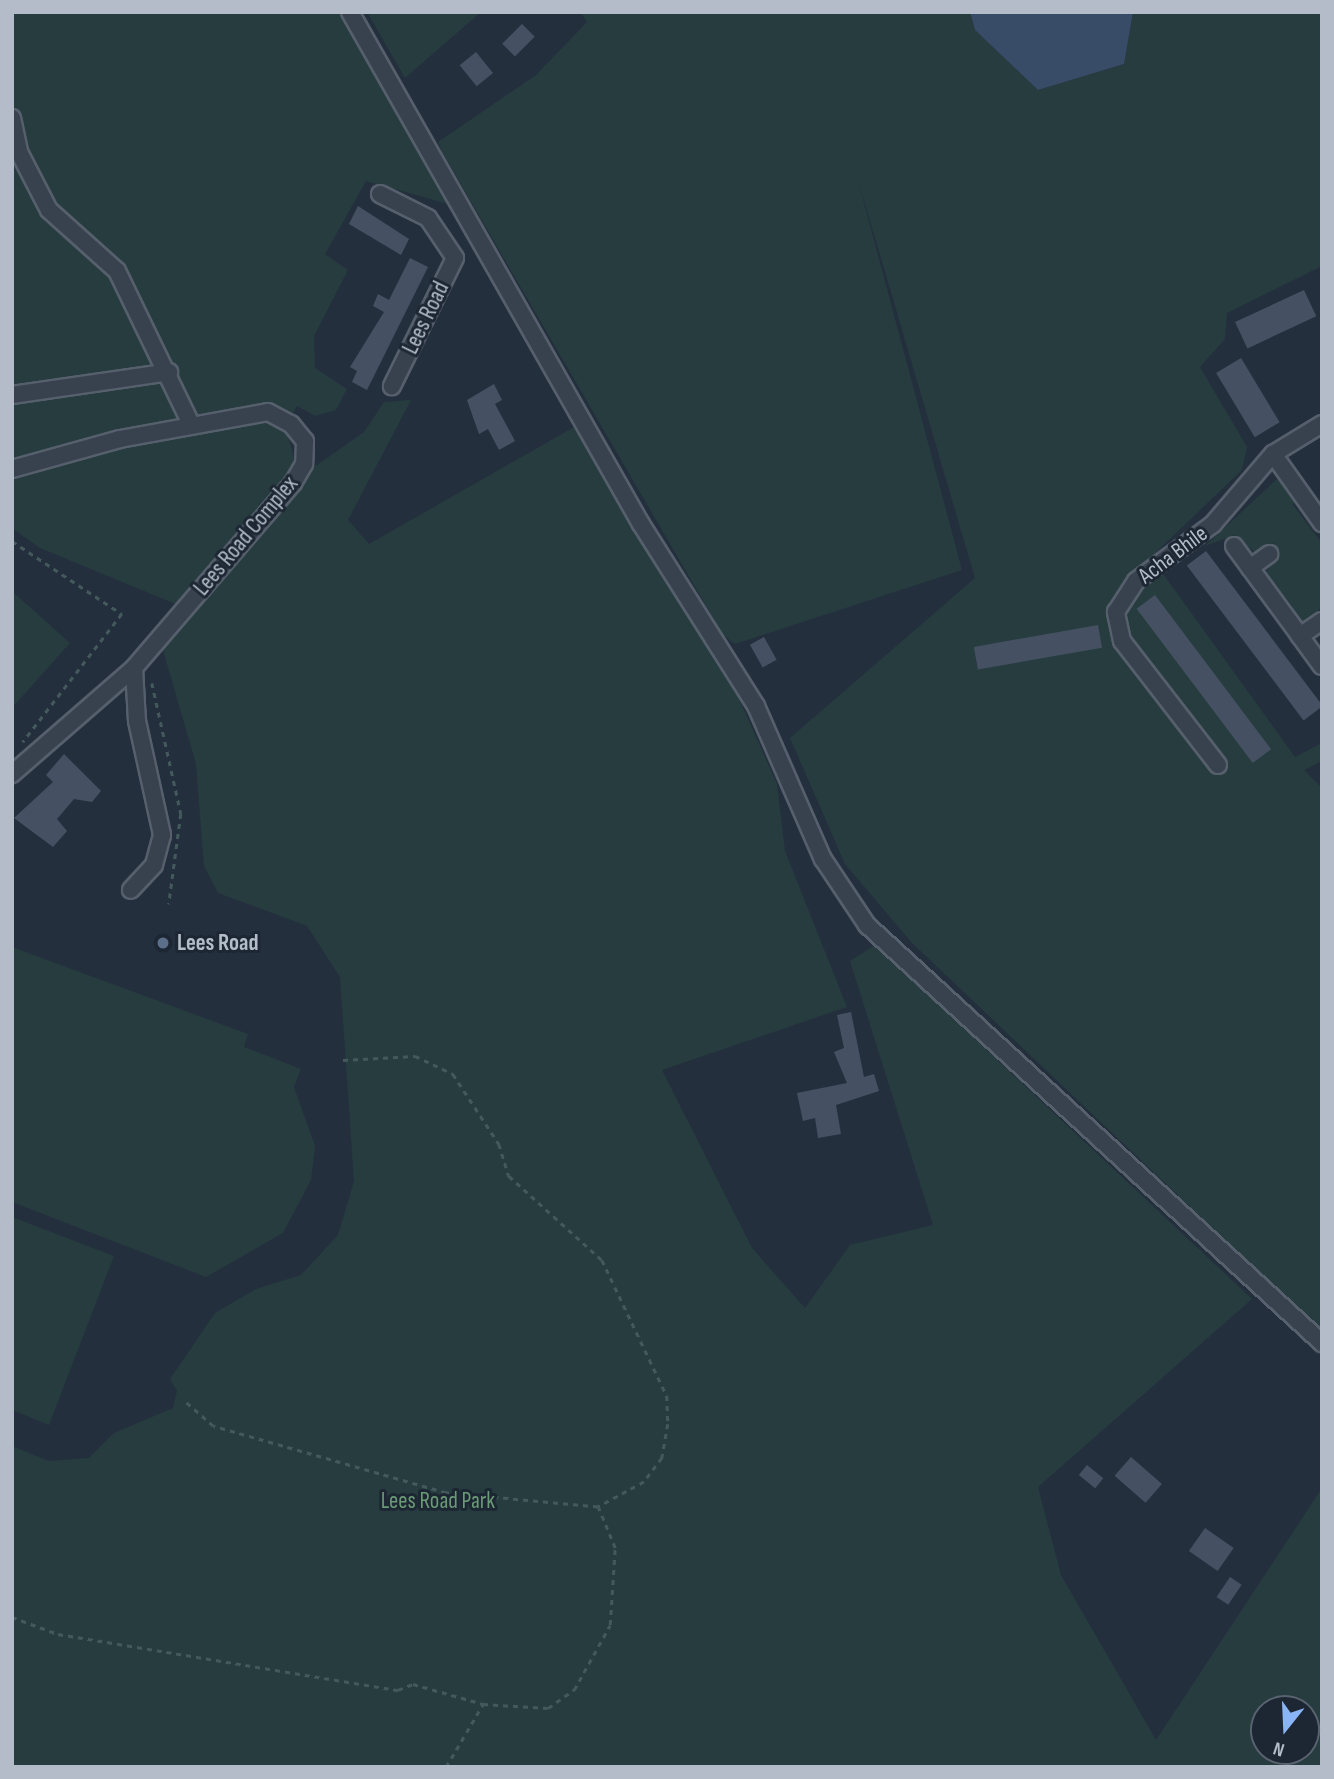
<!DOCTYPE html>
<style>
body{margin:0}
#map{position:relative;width:1334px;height:1779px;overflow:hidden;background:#242f3e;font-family:"Sofia Sans Condensed",sans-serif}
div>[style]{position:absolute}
.green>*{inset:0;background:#263c3f}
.water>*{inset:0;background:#394c67}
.building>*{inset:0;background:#455162;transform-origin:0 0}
.path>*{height:2.5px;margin-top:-1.25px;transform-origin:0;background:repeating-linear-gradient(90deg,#44595c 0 5px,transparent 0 10px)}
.roads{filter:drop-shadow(2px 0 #565f6c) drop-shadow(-2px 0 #565f6c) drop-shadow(0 2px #565f6c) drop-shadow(0 -2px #565f6c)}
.minor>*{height:16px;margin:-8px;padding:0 8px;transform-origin:8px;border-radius:8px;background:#38414e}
.dots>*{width:19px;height:19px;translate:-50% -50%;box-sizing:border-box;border:4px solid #1d2633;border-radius:50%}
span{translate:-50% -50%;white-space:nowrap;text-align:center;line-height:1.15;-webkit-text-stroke:6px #1d2633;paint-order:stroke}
.street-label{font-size:23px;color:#b4bcc9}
.poi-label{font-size:23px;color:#b4bcc9;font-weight:700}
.left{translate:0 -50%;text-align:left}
.park-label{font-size:23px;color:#6b9a76}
.frame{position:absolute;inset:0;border:14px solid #b4bcc9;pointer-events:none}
.north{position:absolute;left:1250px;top:1695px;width:70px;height:70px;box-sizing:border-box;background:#1d2633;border:2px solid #59626f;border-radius:50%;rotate:198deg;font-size:19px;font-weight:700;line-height:28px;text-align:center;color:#b4bcc9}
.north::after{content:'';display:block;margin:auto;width:24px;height:32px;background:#8ab4f8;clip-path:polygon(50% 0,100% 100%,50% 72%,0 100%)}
</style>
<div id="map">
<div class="green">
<i style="clip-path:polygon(evenodd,12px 12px,344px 12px,452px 205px,366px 181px,325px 254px,348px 270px,314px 336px,315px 368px,347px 389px,336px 410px,315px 416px,297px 406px,285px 426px,295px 461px,317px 465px,364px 432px,384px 402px,411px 400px,348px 520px,369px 544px,576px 426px,737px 694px,777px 784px,785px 851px,847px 1007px,662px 1070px,752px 1248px,805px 1308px,850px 1245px,933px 1225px,850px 961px,875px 945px,1252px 1299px,1038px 1487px,1061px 1575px,1156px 1740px,1322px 1488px,1322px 1767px,12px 1767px,12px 1446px,49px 1461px,89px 1458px,114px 1433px,173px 1408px,177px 1391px,170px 1379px,215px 1313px,256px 1289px,301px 1275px,338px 1235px,354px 1181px,340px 977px,307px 926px,218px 893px,204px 866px,196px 764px,163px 650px,192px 617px,173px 603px,40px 548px,12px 528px,12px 12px,1264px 1709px,1306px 1709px,1306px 1751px,1264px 1751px,1264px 1709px)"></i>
<i style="clip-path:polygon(367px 12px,481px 12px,405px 78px)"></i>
<i style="clip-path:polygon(580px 12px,970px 12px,975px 30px,1038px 90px,1124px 64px,1133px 12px,1322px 12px,1322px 266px,1227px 313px,1225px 339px,1200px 367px,1247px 447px,1242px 470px,1151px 557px,1295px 757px,1322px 743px,1322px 761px,1304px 770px,1322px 788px,1322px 1332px,912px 943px,845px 864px,790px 738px,975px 578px,858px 180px,962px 570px,735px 644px,723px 635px,442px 152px,438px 142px,536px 75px,587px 22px)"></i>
<i style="clip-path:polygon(1277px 479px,1296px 498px,1293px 505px,1322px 543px,1322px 606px,1307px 623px,1294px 620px,1292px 605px,1264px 575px,1279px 553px,1274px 543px,1255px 553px,1235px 535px,1205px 546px)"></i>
<i style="clip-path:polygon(12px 591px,70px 643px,12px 708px)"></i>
<i style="clip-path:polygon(12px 947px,248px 1034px,244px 1047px,301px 1069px,294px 1087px,315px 1146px,311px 1180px,283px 1233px,206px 1277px,12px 1202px)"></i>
<i style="clip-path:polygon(12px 1217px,114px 1256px,49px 1425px,12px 1410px)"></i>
</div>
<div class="water">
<i style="clip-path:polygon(970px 12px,1133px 12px,1124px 64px,1038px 90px,975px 30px)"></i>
</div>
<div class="building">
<i style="left:522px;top:24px;width:18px;height:28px;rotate:45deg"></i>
<i style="left:476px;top:52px;width:27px;height:21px;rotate:51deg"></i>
<i style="clip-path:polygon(358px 206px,409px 239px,401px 255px,349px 224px)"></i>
<i style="clip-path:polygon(410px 258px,428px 267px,367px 390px,352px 382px,357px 371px,350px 367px,384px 312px,373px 306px,378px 294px,389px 300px)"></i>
<i style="left:1304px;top:290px;width:29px;height:76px;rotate:65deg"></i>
<i style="left:1241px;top:358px;width:75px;height:29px;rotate:59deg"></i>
<i style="clip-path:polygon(494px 384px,502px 400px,495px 404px,515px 441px,499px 450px,488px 429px,479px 434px,467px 400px)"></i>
<i style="left:1206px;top:551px;width:194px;height:24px;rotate:53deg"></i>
<i style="left:1155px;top:595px;width:193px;height:23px;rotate:53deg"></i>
<i style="left:1098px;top:625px;width:23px;height:126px;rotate:80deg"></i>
<i style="left:764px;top:637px;width:26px;height:16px;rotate:61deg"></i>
<i style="clip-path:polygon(64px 754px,101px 791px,92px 802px,74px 799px,57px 819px,67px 831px,53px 847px,14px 818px,53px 782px,46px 775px)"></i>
<i style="clip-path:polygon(851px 1012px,864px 1077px,874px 1074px,879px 1091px,836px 1105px,841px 1134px,818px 1138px,815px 1118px,803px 1121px,797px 1093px,847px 1083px,834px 1052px,844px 1048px,837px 1015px)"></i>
<i style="left:1131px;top:1457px;width:41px;height:25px;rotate:41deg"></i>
<i style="left:1087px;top:1465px;width:21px;height:13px;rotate:39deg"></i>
<i style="left:1205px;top:1528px;width:35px;height:28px;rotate:35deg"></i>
<i style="left:1230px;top:1577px;width:14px;height:24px;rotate:34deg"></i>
</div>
<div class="path">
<i style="left:12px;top:541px;width:132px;rotate:33.6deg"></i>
<i style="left:122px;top:614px;width:162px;rotate:127.7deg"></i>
<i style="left:152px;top:683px;width:134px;rotate:77.5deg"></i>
<i style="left:181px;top:814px;width:91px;rotate:97.6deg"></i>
<i style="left:343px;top:1060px;width:72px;rotate:-3.2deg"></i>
<i style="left:415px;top:1056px;width:42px;rotate:25.3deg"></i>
<i style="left:453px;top:1074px;width:84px;rotate:56.7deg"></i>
<i style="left:499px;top:1144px;width:34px;rotate:73deg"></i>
<i style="left:509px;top:1176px;width:125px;rotate:42.1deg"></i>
<i style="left:602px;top:1260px;width:151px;rotate:64.5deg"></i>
<i style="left:667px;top:1396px;width:28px;rotate:88deg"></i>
<i style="left:668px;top:1424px;width:35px;rotate:100deg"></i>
<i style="left:662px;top:1458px;width:30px;rotate:127deg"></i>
<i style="left:644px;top:1482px;width:52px;rotate:151.5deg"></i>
<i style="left:12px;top:1617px;width:49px;rotate:20.3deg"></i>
<i style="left:58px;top:1634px;width:345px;rotate:9.4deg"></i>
<i style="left:398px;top:1690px;width:16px;rotate:-22deg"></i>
<i style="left:413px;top:1684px;width:73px;rotate:15.9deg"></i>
<i style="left:483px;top:1704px;width:65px;rotate:3.5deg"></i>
<i style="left:548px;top:1708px;width:32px;rotate:-35deg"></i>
<i style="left:574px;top:1690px;width:74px;rotate:-61deg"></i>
<i style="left:610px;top:1625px;width:77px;rotate:-86.3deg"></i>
<i style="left:615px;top:1548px;width:44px;rotate:-112.5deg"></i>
<i style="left:598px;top:1507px;width:153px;rotate:-174.7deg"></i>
<i style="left:446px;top:1493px;width:242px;rotate:-164deg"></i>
<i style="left:213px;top:1426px;width:38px;rotate:-139deg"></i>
<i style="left:446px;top:1767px;width:73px;rotate:-59.6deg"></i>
</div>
<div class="roads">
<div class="minor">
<i style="left:350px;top:12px;width:589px;rotate:60.39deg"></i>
<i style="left:641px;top:524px;width:215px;rotate:57.7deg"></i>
<i style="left:756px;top:706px;width:167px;rotate:66.4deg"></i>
<i style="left:823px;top:859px;width:79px;rotate:56.3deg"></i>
<i style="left:867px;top:925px;width:618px;rotate:42.57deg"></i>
<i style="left:12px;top:118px;width:35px;rotate:78deg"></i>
<i style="left:19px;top:152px;width:65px;rotate:62.7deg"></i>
<i style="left:49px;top:210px;width:91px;rotate:41.9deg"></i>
<i style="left:117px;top:271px;width:170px;rotate:64.2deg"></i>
<i style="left:380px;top:194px;width:54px;rotate:26.6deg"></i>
<i style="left:428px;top:218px;width:48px;rotate:56deg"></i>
<i style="left:455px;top:258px;width:143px;rotate:116.2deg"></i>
<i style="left:12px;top:395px;width:159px;rotate:-8.3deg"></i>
<i style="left:1322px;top:424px;width:57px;rotate:148.5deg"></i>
<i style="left:1273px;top:454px;width:85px;rotate:54.6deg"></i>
<i style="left:12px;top:469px;width:112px;rotate:-15.5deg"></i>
<i style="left:120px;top:439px;width:150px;rotate:-10.3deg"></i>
<i style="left:268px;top:412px;width:26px;rotate:28deg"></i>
<i style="left:291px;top:424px;width:22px;rotate:51deg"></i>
<i style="left:305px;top:441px;width:23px;rotate:92deg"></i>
<i style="left:304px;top:464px;width:22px;rotate:120deg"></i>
<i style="left:293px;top:483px;width:244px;rotate:130.7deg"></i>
<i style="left:134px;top:668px;width:53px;rotate:86.8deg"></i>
<i style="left:137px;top:721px;width:117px;rotate:77.6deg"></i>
<i style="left:162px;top:835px;width:31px;rotate:105deg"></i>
<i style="left:154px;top:865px;width:34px;rotate:133deg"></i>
<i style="left:1234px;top:546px;width:112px;rotate:53.7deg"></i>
<i style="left:1250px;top:568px;width:24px;rotate:-36deg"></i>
<i style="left:1322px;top:621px;width:27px;rotate:146deg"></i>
<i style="left:1300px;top:636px;width:37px;rotate:54deg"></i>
<i style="left:1218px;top:765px;width:157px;rotate:-127.7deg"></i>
<i style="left:1122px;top:641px;width:30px;rotate:-102deg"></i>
<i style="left:1116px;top:612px;width:37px;rotate:-57deg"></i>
<i style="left:1136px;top:581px;width:96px;rotate:-36.5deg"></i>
<i style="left:1213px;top:524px;width:92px;rotate:-49.4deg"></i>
<i style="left:12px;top:774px;width:162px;rotate:-41deg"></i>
</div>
</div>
<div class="dots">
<i style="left:163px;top:943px;background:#5c6f8a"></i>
</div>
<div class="street-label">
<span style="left:426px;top:318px;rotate:-64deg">Lees Road</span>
<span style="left:246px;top:536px;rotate:-50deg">Lees Road Complex</span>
<span style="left:1173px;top:555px;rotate:-37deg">Acha Bhile</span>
</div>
<div class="poi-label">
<span class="left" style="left:177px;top:943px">Lees Road</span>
</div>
<div class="park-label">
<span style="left:438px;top:1501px">Lees Road Park</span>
</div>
<div class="frame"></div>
<div class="north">N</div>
</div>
